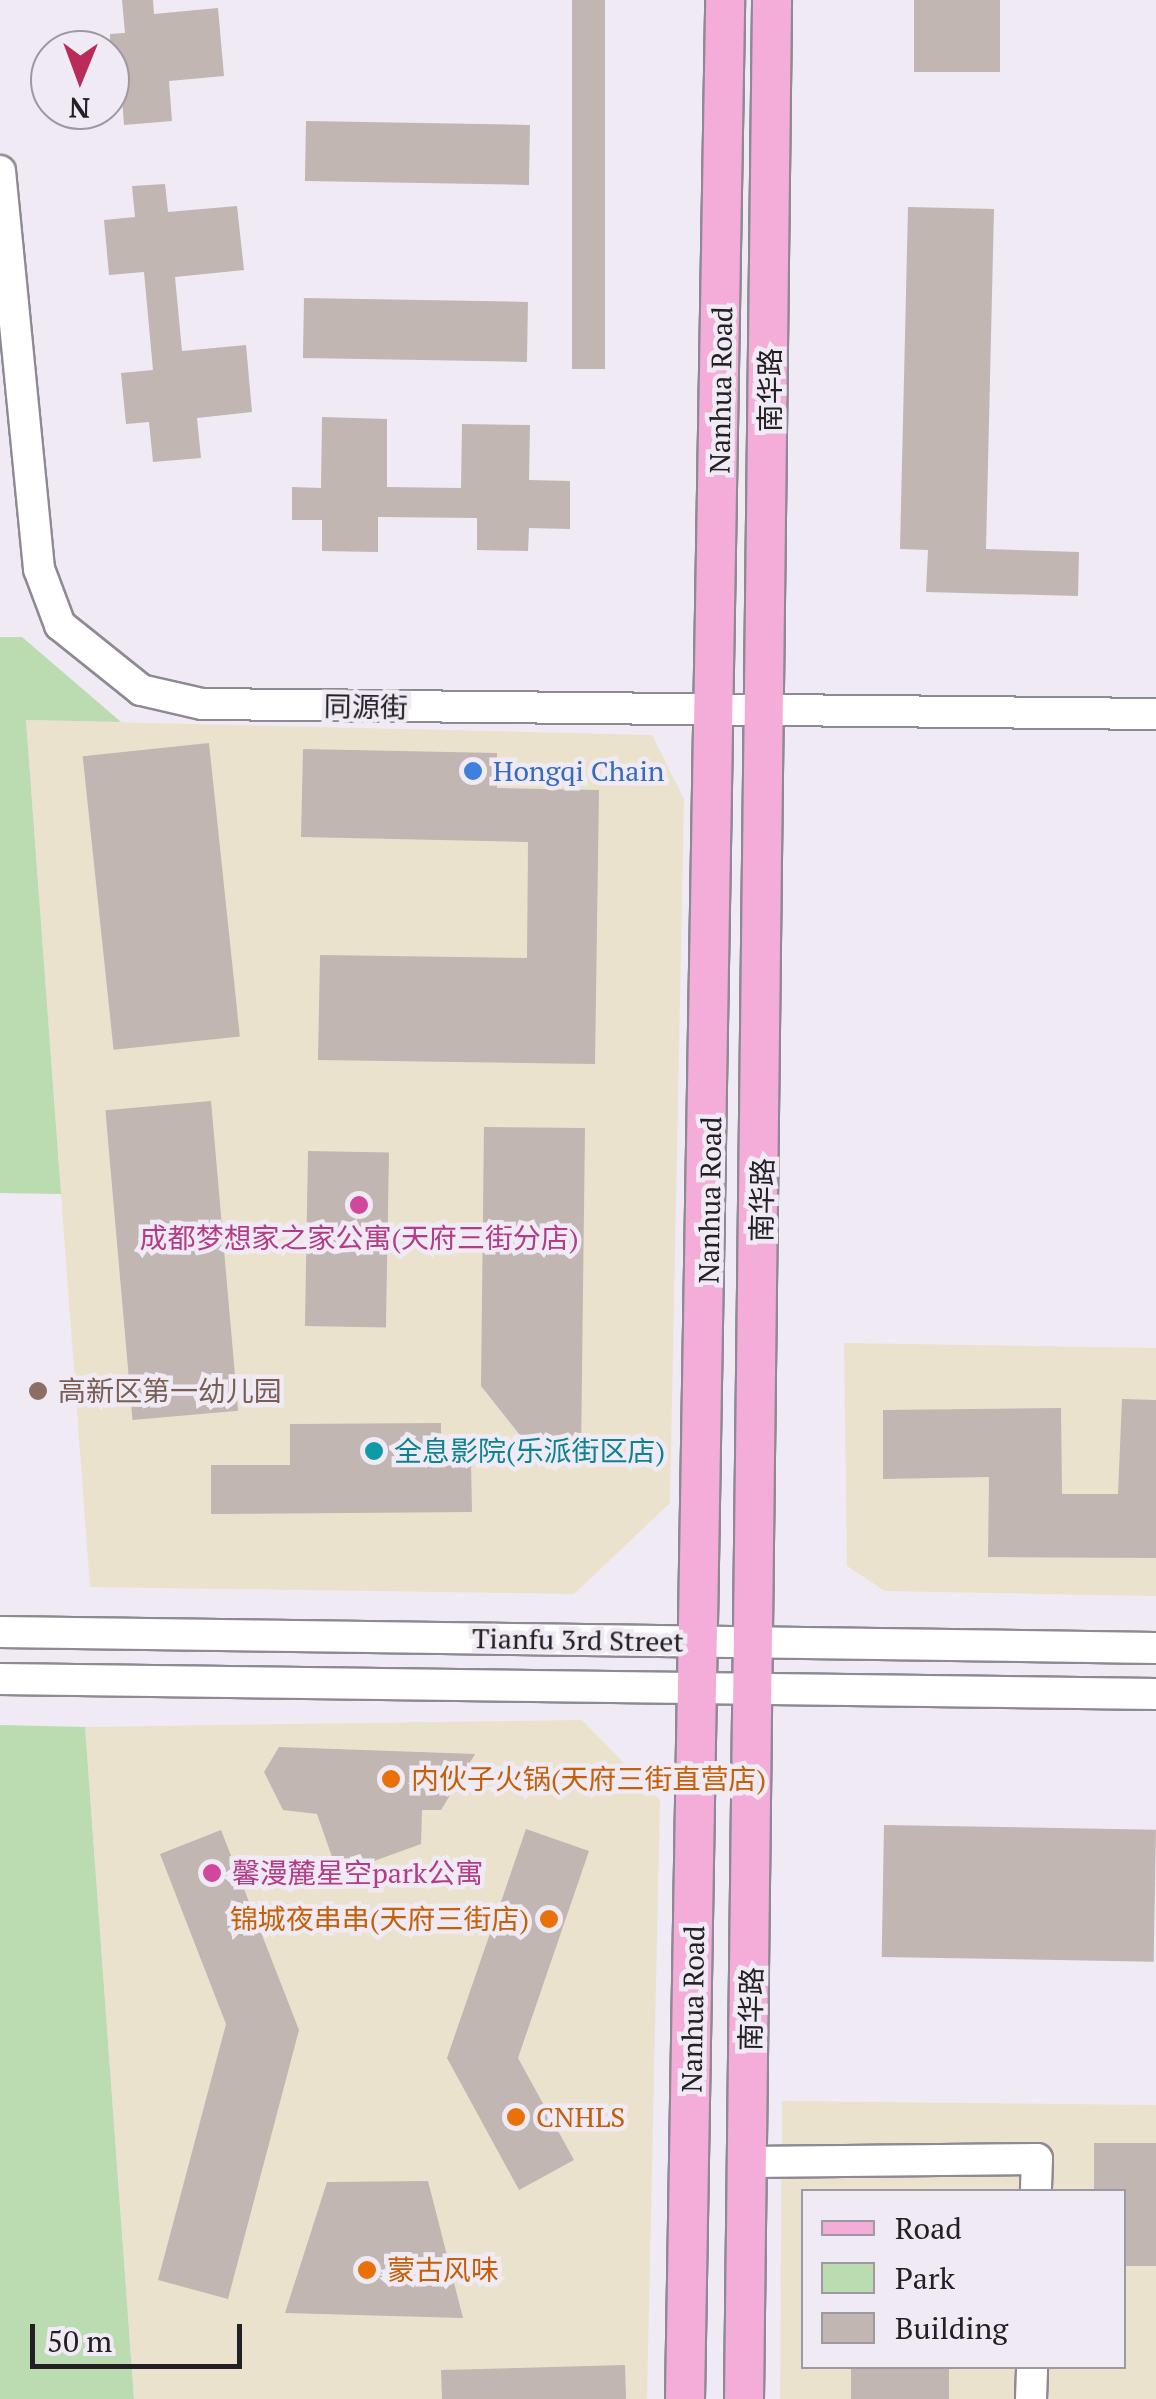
<!DOCTYPE html>
<meta charset="utf-8">
<style>
body{margin:0}
#map{position:relative;width:1156px;height:2399px;overflow:hidden;background:#efeaf4;font-family:"PT Serif","Noto Sans SC",serif}
div>[style]{position:absolute}
.commercial>*{inset:0;background:#ebe2cd}
.green>*{inset:0;background:#bbdbb0}
.building>*{inset:0;background:#c1b6b1;transform-origin:0 0}
.roads{filter:drop-shadow(2px 0 #8e8993) drop-shadow(-2px 0 #8e8993) drop-shadow(0 2px #8e8993) drop-shadow(0 -2px #8e8993)}
.minor>*{height:30px;margin:-15px;padding:0 15px;transform-origin:15px;border-radius:15px;background:#fff}
.major>*{height:38px;margin:-19px;padding:0 19px;transform-origin:19px;border-radius:19px;background:#f4acd8}
.dots>*{width:28px;height:28px;translate:-50% -50%;box-sizing:border-box;border:5px solid #efeaf4;border-radius:50%}
span{translate:-50% -50%;white-space:nowrap;text-align:center;line-height:1.15;-webkit-text-stroke:9px #efeaf4;paint-order:stroke}
.street-label{font-size:28px;color:#222024}
.shop-label{font-size:28px;color:#366cbe}
.left{translate:0 -50%;text-align:left}
.hotel-label{font-size:28px;color:#b23c85}
.education-label{font-size:28px;color:#785e54}
.culture-label{font-size:28px;color:#0d838f}
.food-label{font-size:28px;color:#c56008}
.right{translate:-100% -50%;text-align:right}
.legend{position:absolute;left:801px;top:2189px;width:325px;height:180px;box-sizing:border-box;background:#efeaf4;border:2px solid #9d99a1;margin:0;padding:12px 18px;list-style:none;font-size:30px;color:#222024}
.legend li{display:flex;align-items:center;gap:20px;height:50px}
.legend b{width:50px;border:2px solid #9d99a1}
.north{position:absolute;left:30px;top:30px;width:100px;height:100px;box-sizing:border-box;background:#efeaf4;border:2px solid #9d99a1;border-radius:50%;rotate:181deg;font-size:28px;font-weight:700;line-height:40px;text-align:center;color:#222024}
.north::after{content:'';display:block;margin:auto;width:35px;height:45px;background:#bb2b57;clip-path:polygon(50% 0,100% 100%,50% 72%,0 100%)}
.scale{position:absolute;left:30px;top:2324px;width:212px;height:45px;box-sizing:border-box;border:5px solid #222024;border-top:0;padding-left:12px;font-size:30px;line-height:35px;white-space:nowrap;color:#222024;-webkit-text-stroke:8px #efeaf4;paint-order:stroke}
</style>
<div id="map">
<div class="commercial">
<i style="clip-path:polygon(26px 720px,652px 735px,684px 799px,670px 1503px,574px 1594px,90px 1587px)"></i>
<i style="clip-path:polygon(844px 1343px,1156px 1348px,1156px 1596px,885px 1591px,847px 1566px)"></i>
<i style="clip-path:polygon(582px 1720px,660px 1800px,647px 2399px,134px 2399px,85px 1727px)"></i>
<i style="clip-path:polygon(evenodd,782px 2101px,1156px 2105px,1156px 2399px,780px 2399px,782px 2101px,804px 2192px,1124px 2192px,1124px 2366px,804px 2366px,804px 2192px)"></i>
</div>
<div class="green">
<i style="clip-path:polygon(0 637px,22px 637px,121px 722px,26px 720px,61px 1194px,0 1193px)"></i>
<i style="clip-path:polygon(0 1725px,85px 1727px,134px 2399px,0 2399px)"></i>
</div>
<div class="building">
<i style="clip-path:polygon(122px 0,153px 0,154px 14px,218px 8px,224px 76px,169px 81px,172px 121px,124px 125px,121px 85px,110px 86px,110px 34px,125px 33px)"></i>
<i style="left:572px;top:0;width:33px;height:369px"></i>
<i style="left:914px;top:0;width:86px;height:72px"></i>
<i style="left:306px;top:121px;width:224px;height:60px;rotate:1deg"></i>
<i style="clip-path:polygon(165px 184px,168px 212px,237px 206px,244px 270px,175px 277px,182px 351px,246px 345px,252px 412px,197px 418px,201px 458px,153px 462px,149px 422px,126px 424px,121px 373px,153px 370px,144px 272px,109px 275px,104px 220px,135px 217px,132px 186px)"></i>
<i style="clip-path:polygon(908px 207px,994px 209px,986px 549px,1079px 552px,1078px 596px,926px 592px,928px 550px,900px 549px)"></i>
<i style="left:304px;top:298px;width:224px;height:60px;rotate:1deg"></i>
<i style="clip-path:polygon(322px 417px,387px 419px,387px 487px,461px 488px,462px 424px,530px 425px,529px 480px,570px 481px,570px 529px,529px 528px,528px 551px,477px 550px,477px 518px,378px 517px,378px 552px,322px 551px,322px 520px,292px 520px,292px 487px,321px 488px)"></i>
<i style="left:209px;top:743px;width:295px;height:127px;rotate:84deg"></i>
<i style="clip-path:polygon(303px 749px,497px 753px,497px 788px,599px 790px,595px 1064px,318px 1060px,320px 955px,527px 958px,528px 842px,301px 837px)"></i>
<i style="left:211px;top:1101px;width:311px;height:106px;rotate:85deg"></i>
<i style="clip-path:polygon(484px 1127px,585px 1128px,581px 1454px,535px 1454px,481px 1386px)"></i>
<i style="left:308px;top:1151px;width:81px;height:175px;rotate:1deg"></i>
<i style="clip-path:polygon(1122px 1399px,1156px 1400px,1156px 1558px,988px 1557px,989px 1477px,883px 1479px,883px 1410px,1061px 1408px,1062px 1494px,1118px 1494px)"></i>
<i style="clip-path:polygon(441px 1423px,441px 1462px,471px 1462px,472px 1512px,211px 1514px,211px 1465px,290px 1465px,290px 1424px)"></i>
<i style="clip-path:polygon(279px 1747px,475px 1754px,441px 1810px,422px 1810px,421px 1844px,338px 1874px,317px 1814px,283px 1810px,264px 1772px)"></i>
<i style="left:884px;top:1825px;width:272px;height:132px;rotate:1deg"></i>
<i style="clip-path:polygon(526px 1829px,589px 1851px,518px 2058px,574px 2160px,519px 2190px,447px 2058px)"></i>
<i style="clip-path:polygon(221px 1830px,299px 2030px,228px 2299px,158px 2280px,226px 2024px,160px 1854px)"></i>
<i style="clip-path:polygon(1094px 2143px,1156px 2143px,1156px 2266px,1124px 2266px,1124px 2192px,1094px 2192px)"></i>
<i style="clip-path:polygon(428px 2181px,463px 2318px,285px 2313px,327px 2182px)"></i>
<i style="clip-path:polygon(625px 2365px,626px 2399px,442px 2399px,441px 2370px)"></i>
<i style="left:851px;top:2366px;width:98px;height:33px"></i>
</div>
<div class="roads">
<div class="minor">
<i style="left:0;top:171px;width:400px;rotate:84.4deg"></i>
<i style="left:39px;top:569px;width:60px;rotate:69.4deg"></i>
<i style="left:60px;top:625px;width:104px;rotate:38.7deg"></i>
<i style="left:141px;top:690px;width:63px;rotate:12.9deg"></i>
<i style="left:202px;top:704px;width:954px;rotate:0.6deg"></i>
<i style="left:0;top:1632px;width:1156px;rotate:0.79deg"></i>
<i style="left:0;top:1679px;width:1156px;rotate:0.74deg"></i>
<i style="left:748px;top:2162px;width:289px;rotate:-0.6deg"></i>
<i style="left:1037px;top:2159px;width:33px;rotate:92deg"></i>
<i style="left:1031px;top:2399px;width:33px;rotate:-88deg"></i>
</div>
<div class="major">
<i style="left:685px;top:2399px;width:2399px;rotate:-89.04deg"></i>
<i style="left:744px;top:2399px;width:2399px;rotate:-89.33deg"></i>
</div>
</div>
<div class="dots">
<i style="left:473px;top:771px;background:#3f7fe0"></i>
<i style="left:359px;top:1205px;background:#d1479c"></i>
<i style="left:38px;top:1391px;background:#8d6e63"></i>
<i style="left:374px;top:1451px;background:#0f9aa8"></i>
<i style="left:391px;top:1779px;background:#e8710a"></i>
<i style="left:212px;top:1873px;background:#d1479c"></i>
<i style="left:549px;top:1919px;background:#e8710a"></i>
<i style="left:516px;top:2117px;background:#e8710a"></i>
<i style="left:367px;top:2270px;background:#e8710a"></i>
</div>
<div class="street-label">
<span style="left:721px;top:390px;rotate:-89deg">Nanhua Road</span>
<span style="left:770px;top:390px;rotate:-90deg">南华路</span>
<span style="left:366px;top:707px;rotate:1deg">同源街</span>
<span style="left:710px;top:1200px;rotate:-89deg">Nanhua Road</span>
<span style="left:762px;top:1200px;rotate:-89deg">南华路</span>
<span style="left:578px;top:1640px;rotate:1deg">Tianfu 3rd Street</span>
<span style="left:693px;top:2009px;rotate:-89deg">Nanhua Road</span>
<span style="left:751px;top:2009px;rotate:-89deg">南华路</span>
</div>
<div class="shop-label">
<span class="left" style="left:493px;top:771px">Hongqi Chain</span>
</div>
<div class="hotel-label">
<span style="left:359px;top:1238px">成都梦想家之家公寓(天府三街分店)</span>
<span class="left" style="left:232px;top:1873px">馨漫麓星空park公寓</span>
</div>
<div class="education-label">
<span class="left" style="left:58px;top:1391px">高新区第一幼儿园</span>
</div>
<div class="culture-label">
<span class="left" style="left:394px;top:1451px">全息影院(乐派街区店)</span>
</div>
<div class="food-label">
<span class="left" style="left:411px;top:1779px">内伙子火锅(天府三街直营店)</span>
<span class="right" style="left:529px;top:1919px">锦城夜串串(天府三街店)</span>
<span class="left" style="left:536px;top:2117px">CNHLS</span>
<span class="left" style="left:387px;top:2270px">蒙古风味</span>
</div>
<ul class="legend">
<li><b style="height:12px;background:#f4acd8"></b>Road</li>
<li><b style="height:28px;background:#bbdbb0"></b>Park</li>
<li><b style="height:28px;background:#c1b6b1"></b>Building</li>
</ul>
<div class="north">N</div>
<div class="scale">50 m</div>
</div>
